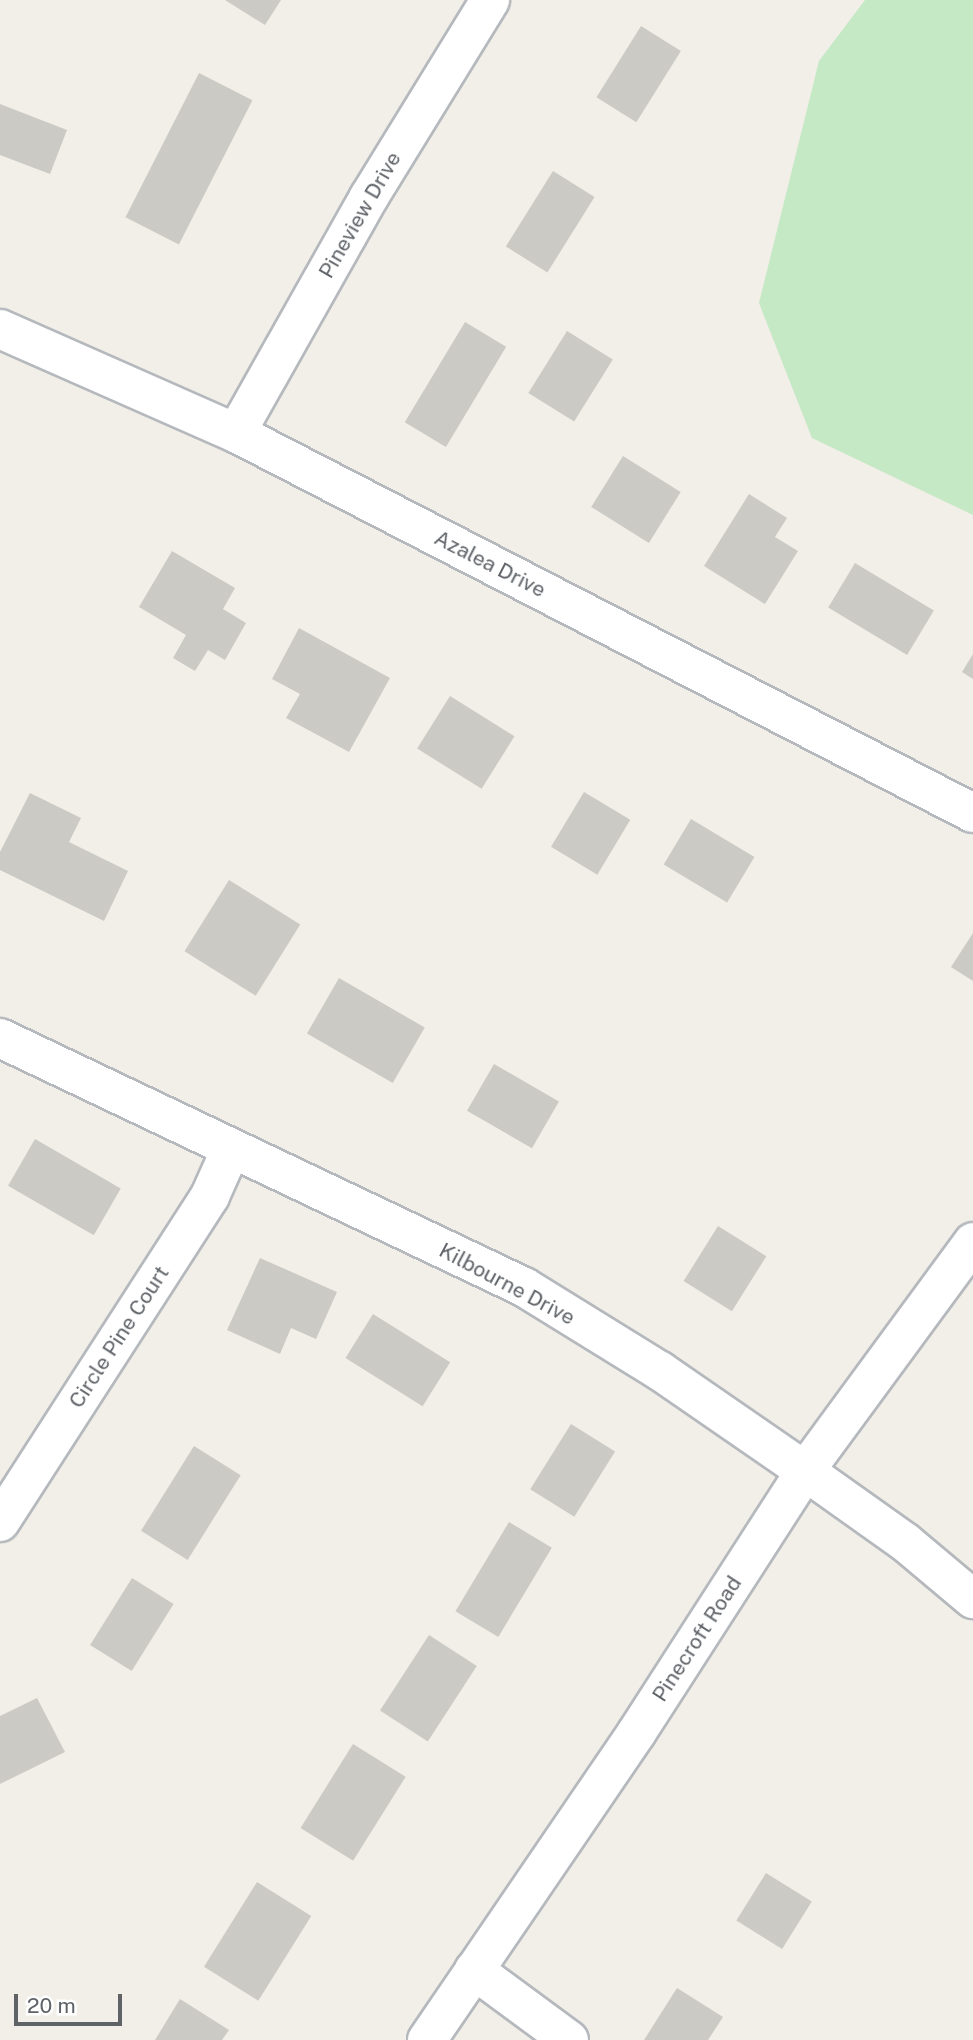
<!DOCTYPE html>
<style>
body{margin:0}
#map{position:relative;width:973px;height:2040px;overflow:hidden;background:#f1efe8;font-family:"Public Sans",sans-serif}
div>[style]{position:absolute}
.green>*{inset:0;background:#c5e8c5}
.building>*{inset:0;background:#cccac5;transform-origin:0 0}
.roads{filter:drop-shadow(2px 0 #b5b8bc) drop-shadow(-2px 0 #b5b8bc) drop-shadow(0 2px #b5b8bc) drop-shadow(0 -2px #b5b8bc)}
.minor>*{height:38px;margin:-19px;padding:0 19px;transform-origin:19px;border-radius:19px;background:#fff}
span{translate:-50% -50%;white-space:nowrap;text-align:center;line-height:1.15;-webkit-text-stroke:5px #fff;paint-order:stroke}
.street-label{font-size:21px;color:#5f6368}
.scale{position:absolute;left:14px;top:1994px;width:108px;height:32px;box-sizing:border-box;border:4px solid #5f6368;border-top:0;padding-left:9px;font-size:21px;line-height:24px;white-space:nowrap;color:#5f6368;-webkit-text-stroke:5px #fff;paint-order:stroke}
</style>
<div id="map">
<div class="green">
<i style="clip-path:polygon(865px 0,973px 0,973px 515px,812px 438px,759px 303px,819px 61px)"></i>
</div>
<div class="building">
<i style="clip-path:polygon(225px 0,281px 0,265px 25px)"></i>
<i style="left:641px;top:26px;width:47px;height:84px;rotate:32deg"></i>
<i style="left:199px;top:73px;width:60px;height:162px;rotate:27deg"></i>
<i style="clip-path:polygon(0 104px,67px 130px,50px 174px,0 155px)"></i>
<i style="left:553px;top:171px;width:49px;height:89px;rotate:32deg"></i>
<i style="left:465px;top:322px;width:48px;height:117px;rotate:31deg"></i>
<i style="left:567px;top:331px;width:54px;height:73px;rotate:32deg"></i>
<i style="left:623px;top:456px;width:68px;height:60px;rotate:32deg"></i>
<i style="clip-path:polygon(749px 494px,787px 518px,775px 537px,798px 551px,765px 604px,704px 566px)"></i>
<i style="clip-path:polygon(172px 551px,235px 588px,223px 609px,246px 623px,225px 660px,208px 650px,195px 671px,173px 658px,186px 635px,139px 607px)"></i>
<i style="left:855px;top:563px;width:92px;height:52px;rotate:31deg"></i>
<i style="clip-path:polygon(299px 628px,390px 678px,349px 752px,286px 718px,300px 694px,272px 679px)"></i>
<i style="clip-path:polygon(973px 654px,973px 679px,962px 672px)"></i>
<i style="left:450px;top:696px;width:76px;height:62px;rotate:32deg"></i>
<i style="left:584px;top:792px;width:54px;height:64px;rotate:31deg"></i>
<i style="clip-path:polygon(30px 793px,81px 818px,69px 842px,128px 871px,104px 921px,0 870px,0 852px)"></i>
<i style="left:691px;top:819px;width:74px;height:53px;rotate:31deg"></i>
<i style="left:229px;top:880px;width:84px;height:84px;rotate:32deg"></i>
<i style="clip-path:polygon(973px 933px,973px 981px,951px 967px)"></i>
<i style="left:339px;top:978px;width:99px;height:64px;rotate:30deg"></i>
<i style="left:494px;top:1064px;width:75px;height:54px;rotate:30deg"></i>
<i style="left:35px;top:1139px;width:99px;height:54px;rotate:30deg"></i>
<i style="left:718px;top:1226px;width:57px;height:65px;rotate:32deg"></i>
<i style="clip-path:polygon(260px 1258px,337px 1292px,316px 1339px,291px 1328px,280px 1354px,227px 1330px)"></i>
<i style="left:373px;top:1314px;width:91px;height:52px;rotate:32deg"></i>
<i style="left:571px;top:1424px;width:52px;height:77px;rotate:32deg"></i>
<i style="left:194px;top:1446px;width:55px;height:100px;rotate:32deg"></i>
<i style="left:509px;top:1522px;width:50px;height:104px;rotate:31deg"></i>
<i style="left:132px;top:1578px;width:49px;height:79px;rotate:32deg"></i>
<i style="left:429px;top:1635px;width:57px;height:90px;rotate:33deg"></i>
<i style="clip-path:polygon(37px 1698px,65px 1752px,0 1784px,0 1716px)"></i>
<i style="left:353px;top:1744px;width:62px;height:99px;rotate:32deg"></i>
<i style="left:766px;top:1873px;width:54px;height:56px;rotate:32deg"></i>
<i style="left:257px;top:1882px;width:64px;height:100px;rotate:32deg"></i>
<i style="clip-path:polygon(677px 1988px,723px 2017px,708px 2040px,644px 2040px)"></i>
<i style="clip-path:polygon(180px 1999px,229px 2030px,222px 2040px,155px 2040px)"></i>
</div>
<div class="roads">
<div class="minor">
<i style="left:0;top:329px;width:258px;rotate:23.8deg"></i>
<i style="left:236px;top:433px;width:829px;rotate:27.28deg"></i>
<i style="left:236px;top:433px;width:271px;rotate:-60.6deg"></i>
<i style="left:369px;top:197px;width:231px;rotate:-58.4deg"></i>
<i style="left:0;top:1038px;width:580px;rotate:25.42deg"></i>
<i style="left:524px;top:1287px;width:160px;rotate:31.7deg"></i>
<i style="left:660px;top:1371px;width:176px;rotate:34.6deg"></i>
<i style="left:805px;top:1471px;width:123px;rotate:35.4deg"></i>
<i style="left:905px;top:1542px;width:89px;rotate:40deg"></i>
<i style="left:0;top:1522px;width:388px;rotate:-57.2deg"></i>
<i style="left:210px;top:1196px;width:51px;rotate:-65.9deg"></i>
<i style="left:474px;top:1970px;width:118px;rotate:36.4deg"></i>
<i style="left:427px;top:2040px;width:373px;rotate:-55.7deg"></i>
<i style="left:637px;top:1732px;width:310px;rotate:-57.2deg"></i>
<i style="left:805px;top:1471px;width:284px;rotate:-53.7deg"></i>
</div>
</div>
<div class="street-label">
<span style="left:360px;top:215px;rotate:-60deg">Pineview Drive</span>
<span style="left:490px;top:564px;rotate:27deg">Azalea Drive</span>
<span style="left:507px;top:1284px;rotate:28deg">Kilbourne Drive</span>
<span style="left:119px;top:1337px;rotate:-57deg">Circle Pine Court</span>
<span style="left:697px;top:1639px;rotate:-57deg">Pinecroft Road</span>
</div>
<div class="scale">20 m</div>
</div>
